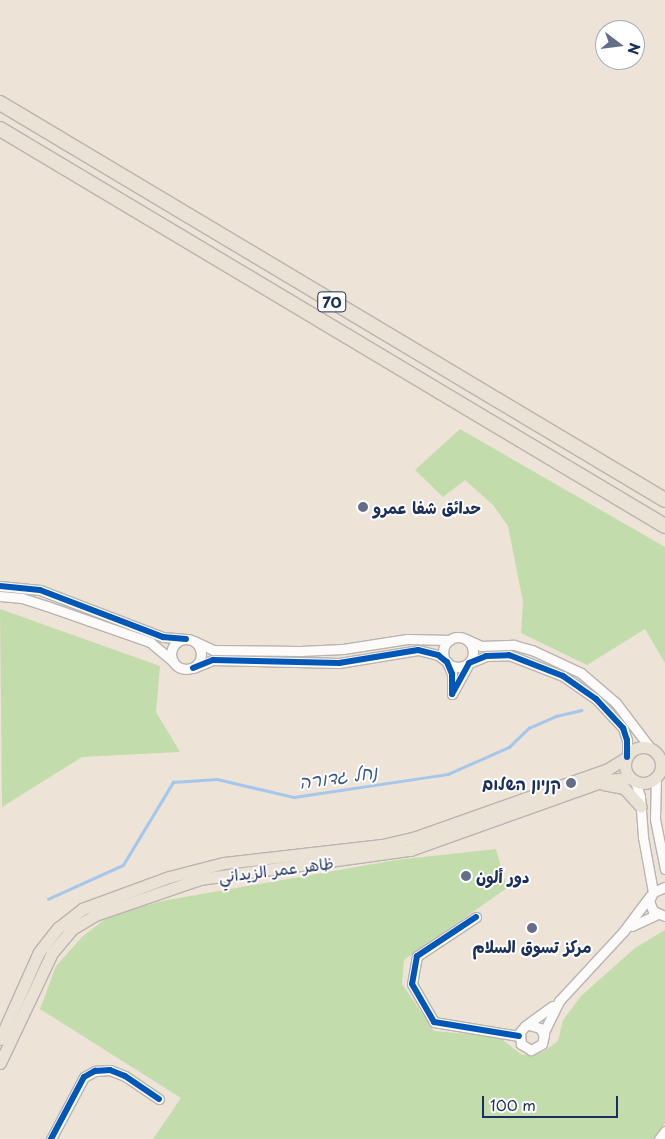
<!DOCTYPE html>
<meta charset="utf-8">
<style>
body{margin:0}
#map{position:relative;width:665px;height:1139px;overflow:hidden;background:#eee3d7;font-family:"Playpen Sans","Playpen Sans Arabic","Playpen Sans Hebrew",sans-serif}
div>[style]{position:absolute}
.green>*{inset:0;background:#c3dcac}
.stream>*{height:2.5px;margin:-1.25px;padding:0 1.25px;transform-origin:1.25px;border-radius:1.25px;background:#a4c7eb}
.roads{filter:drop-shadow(1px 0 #b9b4b1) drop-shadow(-1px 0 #b9b4b1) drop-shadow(0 1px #b9b4b1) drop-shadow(0 -1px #b9b4b1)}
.minor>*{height:9px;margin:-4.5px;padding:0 4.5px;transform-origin:4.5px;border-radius:4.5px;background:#fcfbf9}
.minor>.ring{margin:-4.5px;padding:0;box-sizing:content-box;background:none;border:9px solid #fcfbf9;border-radius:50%}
.major>*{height:11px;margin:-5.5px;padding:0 5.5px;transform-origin:5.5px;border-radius:5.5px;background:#ebe2d6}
.major>.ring{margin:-5.5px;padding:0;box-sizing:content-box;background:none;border:11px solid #ebe2d6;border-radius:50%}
.highway>*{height:14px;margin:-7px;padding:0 7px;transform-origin:7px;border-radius:7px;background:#ebe2d6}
.cycleway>*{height:6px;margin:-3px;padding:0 3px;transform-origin:3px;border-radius:3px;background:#0057b8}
.dots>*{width:14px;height:14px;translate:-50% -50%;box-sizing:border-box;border:2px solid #fff;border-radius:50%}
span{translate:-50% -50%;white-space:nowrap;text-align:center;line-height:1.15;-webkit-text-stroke:4px #fff;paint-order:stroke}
.shield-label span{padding:1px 4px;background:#fff;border:1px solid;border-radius:4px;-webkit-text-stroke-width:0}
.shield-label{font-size:15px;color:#1b2f5e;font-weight:700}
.poi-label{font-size:16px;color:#1b2f5e;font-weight:700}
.left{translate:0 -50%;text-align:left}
.right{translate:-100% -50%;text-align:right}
.street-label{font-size:16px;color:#1b2f5e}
.water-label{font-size:18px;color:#3a598b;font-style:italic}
.north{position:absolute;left:595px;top:20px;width:50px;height:50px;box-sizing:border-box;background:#fff;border:1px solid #a4acbf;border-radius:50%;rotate:105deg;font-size:14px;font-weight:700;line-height:20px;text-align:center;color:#1b2f5e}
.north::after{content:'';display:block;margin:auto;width:18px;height:22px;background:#656e88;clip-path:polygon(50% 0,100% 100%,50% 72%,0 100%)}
.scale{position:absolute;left:482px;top:1096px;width:136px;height:22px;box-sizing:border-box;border:2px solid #1b2f5e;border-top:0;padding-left:6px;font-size:15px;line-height:18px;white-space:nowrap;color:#1b2f5e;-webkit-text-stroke:4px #fff;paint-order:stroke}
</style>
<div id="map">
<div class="green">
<i style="clip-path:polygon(460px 429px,665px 547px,665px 663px,645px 629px,587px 665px,521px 633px,523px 602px,508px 526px,493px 505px,465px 480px,443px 497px,415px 470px)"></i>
<i style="clip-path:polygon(0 609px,160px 666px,156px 712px,180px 752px,82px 757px,2px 807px)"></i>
<i style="clip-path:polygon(496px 849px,507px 888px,404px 960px,402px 984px,434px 1031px,499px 1037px,522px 1055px,543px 1052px,558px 1041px,563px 1020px,581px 996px,635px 948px,665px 930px,665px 1123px,653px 1139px,153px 1139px,181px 1098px,40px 1009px,56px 966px,83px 936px,109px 916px,162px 901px,396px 860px)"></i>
</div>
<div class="stream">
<i style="left:48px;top:899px;width:82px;rotate:-24.4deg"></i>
<i style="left:123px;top:865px;width:97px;rotate:-58.9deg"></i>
<i style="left:173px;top:782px;width:44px;rotate:-3.9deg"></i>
<i style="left:217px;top:779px;width:79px;rotate:13.2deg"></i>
<i style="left:294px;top:797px;width:156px;rotate:-8.5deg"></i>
<i style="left:448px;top:774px;width:67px;rotate:-23.9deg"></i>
<i style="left:509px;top:747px;width:28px;rotate:-44deg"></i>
<i style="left:529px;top:728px;width:30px;rotate:-24deg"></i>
<i style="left:556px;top:716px;width:26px;rotate:-13deg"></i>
</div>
<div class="roads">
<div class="minor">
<i style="left:0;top:586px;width:40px;rotate:5.7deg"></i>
<i style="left:40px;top:590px;width:132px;rotate:20.9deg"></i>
<i style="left:163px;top:637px;width:23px;rotate:5deg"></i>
<i style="left:0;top:596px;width:22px;rotate:5deg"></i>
<i style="left:22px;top:598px;width:26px;rotate:18deg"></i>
<i style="left:47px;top:606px;width:109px;rotate:19.3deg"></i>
<i style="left:150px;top:642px;width:30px;rotate:40deg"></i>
<i class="ring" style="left:443px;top:637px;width:21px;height:21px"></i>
<i style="left:466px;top:639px;width:17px;rotate:25deg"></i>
<i style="left:481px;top:646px;width:33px;rotate:-2deg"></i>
<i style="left:514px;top:645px;width:19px;rotate:16deg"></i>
<i style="left:532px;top:650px;width:54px;rotate:25.1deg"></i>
<i style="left:581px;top:673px;width:46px;rotate:40.6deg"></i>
<i style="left:616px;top:703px;width:58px;rotate:52.7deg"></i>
<i class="ring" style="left:171px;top:639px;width:21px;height:21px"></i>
<i style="left:194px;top:641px;width:21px;rotate:25deg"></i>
<i style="left:213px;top:650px;width:87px;rotate:0.7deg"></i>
<i style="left:300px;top:651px;width:43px;rotate:-2.7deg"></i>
<i style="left:343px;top:649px;width:65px;rotate:-8.9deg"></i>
<i style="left:407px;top:639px;width:43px;rotate:1.3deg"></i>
<i style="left:193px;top:668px;width:22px;rotate:-22deg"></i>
<i style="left:213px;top:660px;width:126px;rotate:1.4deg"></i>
<i style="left:339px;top:663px;width:80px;rotate:-9.3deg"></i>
<i style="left:418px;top:650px;width:21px;rotate:14deg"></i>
<i style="left:438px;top:655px;width:11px;rotate:38deg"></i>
<i style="left:447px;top:662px;width:13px;rotate:67deg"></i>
<i style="left:452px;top:674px;width:20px;rotate:90deg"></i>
<i style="left:452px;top:694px;width:35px;rotate:-61deg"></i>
<i style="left:469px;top:663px;width:18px;rotate:-22deg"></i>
<i style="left:486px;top:656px;width:23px;rotate:-2deg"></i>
<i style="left:509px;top:655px;width:58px;rotate:21.3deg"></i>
<i style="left:563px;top:676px;width:40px;rotate:34.9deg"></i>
<i style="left:596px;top:699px;width:40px;rotate:47deg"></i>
<i style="left:623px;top:728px;width:13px;rotate:72deg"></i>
<i style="left:627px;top:740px;width:17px;rotate:90deg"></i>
<i style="left:656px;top:777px;width:42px;rotate:91.4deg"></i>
<i style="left:655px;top:819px;width:51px;rotate:78.7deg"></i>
<i style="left:635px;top:781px;width:16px;rotate:72deg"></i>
<i style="left:640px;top:796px;width:41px;rotate:85.8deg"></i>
<i style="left:643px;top:837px;width:56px;rotate:79.7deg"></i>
<i style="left:665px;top:887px;width:13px;rotate:157deg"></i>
<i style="left:653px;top:892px;width:10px;rotate:114deg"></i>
<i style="left:649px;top:901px;width:11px;rotate:68deg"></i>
<i style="left:653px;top:911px;width:13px;rotate:23deg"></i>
<i style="left:476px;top:917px;width:71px;rotate:146.5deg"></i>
<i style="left:417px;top:956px;width:28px;rotate:100deg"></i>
<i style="left:412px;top:984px;width:44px;rotate:59.9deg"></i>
<i style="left:434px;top:1022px;width:86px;rotate:9.4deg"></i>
<i style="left:632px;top:926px;width:26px;rotate:-25deg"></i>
<i style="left:529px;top:1025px;width:11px;rotate:15deg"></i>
<i style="left:540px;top:1028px;width:8px;rotate:60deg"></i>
<i style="left:544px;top:1035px;width:9px;rotate:103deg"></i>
<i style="left:542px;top:1044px;width:13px;rotate:151deg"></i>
<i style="left:531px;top:1050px;width:12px;rotate:-149deg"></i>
<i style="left:521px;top:1044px;width:12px;rotate:-95deg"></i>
<i style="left:520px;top:1032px;width:8px;rotate:-50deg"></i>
<i style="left:525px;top:1026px;width:34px;rotate:-36deg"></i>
<i style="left:543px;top:1034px;width:37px;rotate:-64deg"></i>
<i style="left:559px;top:1001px;width:94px;rotate:-47.2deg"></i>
<i style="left:623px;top:932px;width:45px;rotate:-53.1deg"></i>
<i style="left:51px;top:1139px;width:70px;rotate:-62deg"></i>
<i style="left:84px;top:1077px;width:13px;rotate:-29deg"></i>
<i style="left:95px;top:1071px;width:15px;rotate:-4deg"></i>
<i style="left:110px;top:1070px;width:16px;rotate:22deg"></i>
<i style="left:125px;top:1076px;width:41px;rotate:34.1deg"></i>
<i style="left:659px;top:1139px;width:10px;rotate:-53deg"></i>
</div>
<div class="major">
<i class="ring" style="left:625px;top:747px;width:25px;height:25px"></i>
<i style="left:603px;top:784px;width:21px;rotate:11deg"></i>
<i style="left:624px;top:788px;width:25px;rotate:48deg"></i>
<i style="left:0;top:1039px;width:95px;rotate:-65.9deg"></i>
<i style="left:39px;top:952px;width:31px;rotate:-52deg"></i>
<i style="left:58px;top:928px;width:31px;rotate:-38deg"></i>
<i style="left:82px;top:909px;width:93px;rotate:-20.2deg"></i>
<i style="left:169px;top:877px;width:57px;rotate:-14.3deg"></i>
<i style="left:224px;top:863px;width:159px;rotate:-6.5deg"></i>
<i style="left:382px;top:845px;width:35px;rotate:-13deg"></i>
<i style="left:416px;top:837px;width:204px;rotate:-19.5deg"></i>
<i style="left:608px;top:769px;width:22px;rotate:-32deg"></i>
<i style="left:0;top:1063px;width:122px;rotate:-64.7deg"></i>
<i style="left:52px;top:953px;width:31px;rotate:-50deg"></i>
<i style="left:72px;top:929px;width:27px;rotate:-31deg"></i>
<i style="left:95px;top:915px;width:111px;rotate:-18.9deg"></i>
<i style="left:200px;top:879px;width:212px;rotate:-7.9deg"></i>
<i style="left:410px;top:850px;width:209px;rotate:-19.6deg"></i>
<i style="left:607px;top:780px;width:23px;rotate:-5deg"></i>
</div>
<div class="highway">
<i style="left:0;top:103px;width:774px;rotate:30.84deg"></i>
<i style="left:0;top:129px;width:774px;rotate:30.84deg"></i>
</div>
</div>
<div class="cycleway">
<i style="left:0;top:586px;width:40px;rotate:5.7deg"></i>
<i style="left:40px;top:590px;width:132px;rotate:20.9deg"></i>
<i style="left:163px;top:637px;width:23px;rotate:5deg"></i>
<i style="left:193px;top:668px;width:22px;rotate:-22deg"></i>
<i style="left:213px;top:660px;width:126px;rotate:1.4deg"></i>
<i style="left:339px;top:663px;width:80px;rotate:-9.3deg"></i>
<i style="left:418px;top:650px;width:21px;rotate:14deg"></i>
<i style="left:438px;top:655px;width:11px;rotate:38deg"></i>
<i style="left:447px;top:662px;width:13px;rotate:67deg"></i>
<i style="left:452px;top:674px;width:20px;rotate:90deg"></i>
<i style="left:452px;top:694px;width:35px;rotate:-61deg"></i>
<i style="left:469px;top:663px;width:18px;rotate:-22deg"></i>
<i style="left:486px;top:656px;width:23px;rotate:-2deg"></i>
<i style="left:509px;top:655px;width:58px;rotate:21.3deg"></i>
<i style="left:563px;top:676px;width:40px;rotate:34.9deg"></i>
<i style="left:596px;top:699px;width:40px;rotate:47deg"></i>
<i style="left:623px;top:728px;width:13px;rotate:72deg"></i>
<i style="left:627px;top:740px;width:17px;rotate:90deg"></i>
<i style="left:476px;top:917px;width:71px;rotate:146.5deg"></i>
<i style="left:417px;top:956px;width:28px;rotate:100deg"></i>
<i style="left:412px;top:984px;width:44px;rotate:59.9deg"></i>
<i style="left:434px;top:1022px;width:86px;rotate:9.4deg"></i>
<i style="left:51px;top:1139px;width:70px;rotate:-62deg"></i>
<i style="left:84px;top:1077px;width:13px;rotate:-29deg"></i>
<i style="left:95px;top:1071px;width:15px;rotate:-4deg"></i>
<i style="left:110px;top:1070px;width:16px;rotate:22deg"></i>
<i style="left:125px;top:1076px;width:41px;rotate:34.1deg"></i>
</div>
<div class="dots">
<i style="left:363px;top:507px;background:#656e88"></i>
<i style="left:571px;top:783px;background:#656e88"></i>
<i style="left:466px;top:876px;background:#656e88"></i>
<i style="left:532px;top:928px;background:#656e88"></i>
</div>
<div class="shield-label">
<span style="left:332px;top:302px">70</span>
</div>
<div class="poi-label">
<span class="left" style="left:373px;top:507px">حدائق شفا عمرو</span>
<span class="right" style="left:561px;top:783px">קניון השלום</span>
<span class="left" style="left:476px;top:876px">دور ألون</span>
<span style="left:532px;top:946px">مركز تسوق السلام</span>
</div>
<div class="street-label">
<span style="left:276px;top:869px;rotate:-7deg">ظاهر عمر الزيداني</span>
</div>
<div class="water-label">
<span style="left:338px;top:777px;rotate:-8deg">נחל גדורה</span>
</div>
<div class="north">N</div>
<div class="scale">100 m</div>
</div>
